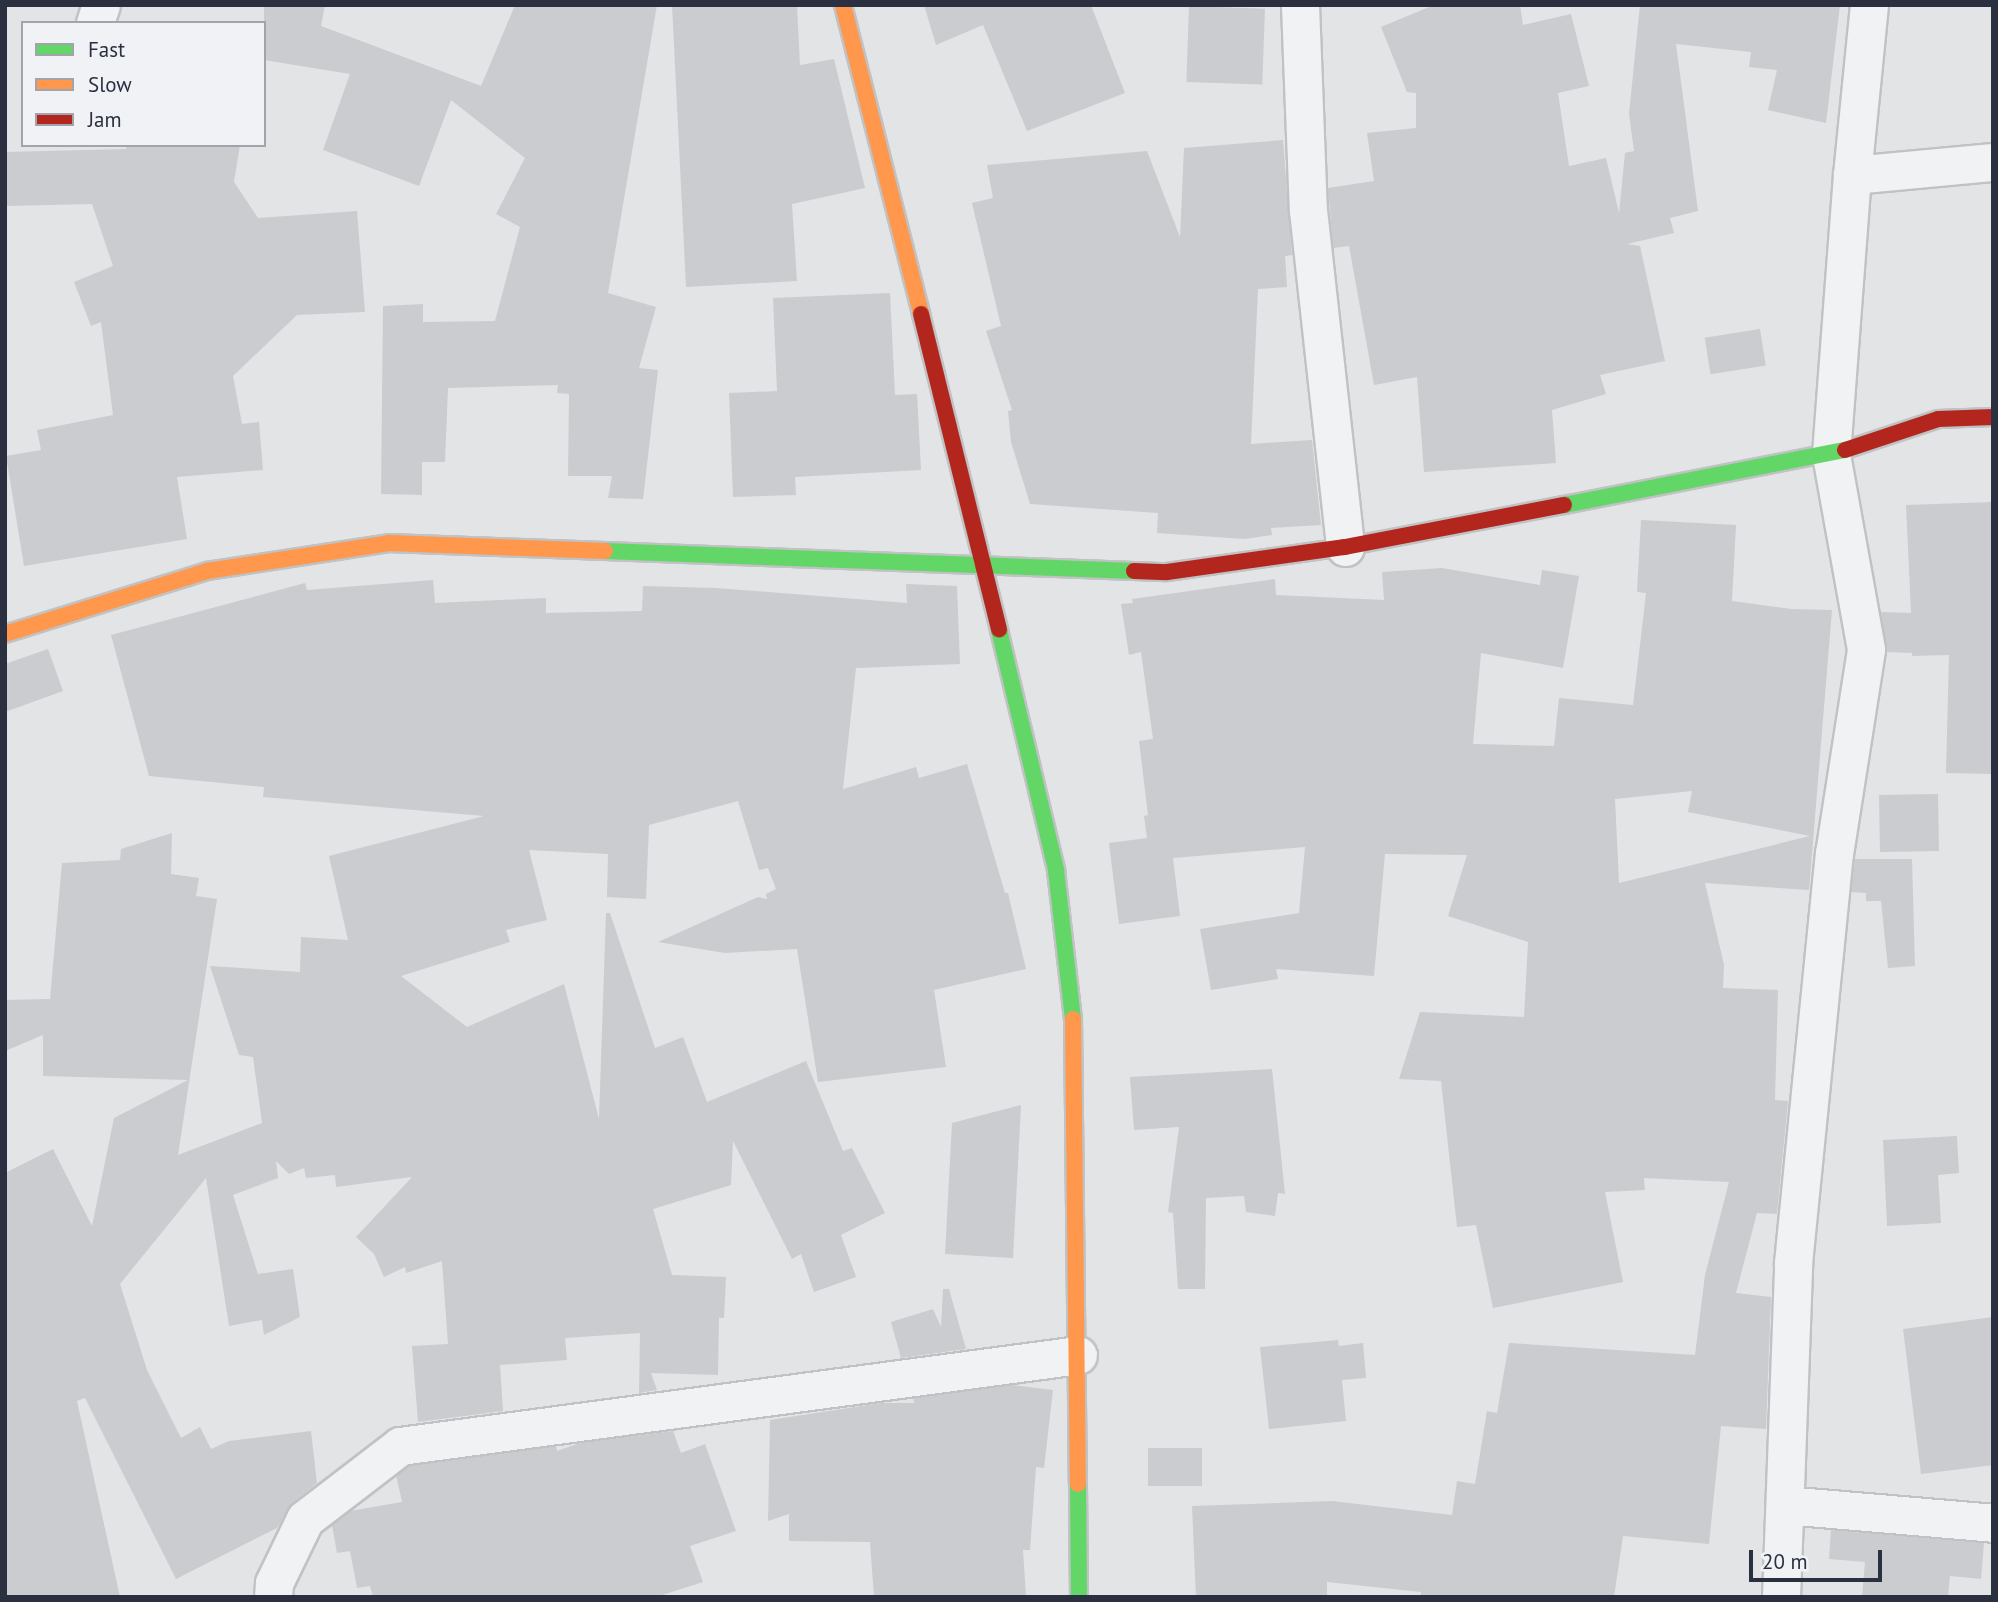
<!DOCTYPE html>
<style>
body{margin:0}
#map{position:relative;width:1998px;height:1602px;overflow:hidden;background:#e2e4e6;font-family:"PT Sans",sans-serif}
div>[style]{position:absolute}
.building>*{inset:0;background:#cacccf;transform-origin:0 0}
.roads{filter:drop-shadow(2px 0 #c0c2c4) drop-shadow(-2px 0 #c0c2c4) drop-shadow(0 2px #c0c2c4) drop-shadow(0 -2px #c0c2c4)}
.street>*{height:37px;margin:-18.5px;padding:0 18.5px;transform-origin:18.5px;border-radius:18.5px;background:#f1f2f4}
.fast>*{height:16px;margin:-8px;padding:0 8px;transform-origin:8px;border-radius:8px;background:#63d668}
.slow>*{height:16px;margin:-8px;padding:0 8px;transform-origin:8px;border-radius:8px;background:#ff974d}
.jam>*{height:16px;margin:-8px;padding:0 8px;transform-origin:8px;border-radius:8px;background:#b3261e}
span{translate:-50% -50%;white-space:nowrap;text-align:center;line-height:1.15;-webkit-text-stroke:7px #f0f2f6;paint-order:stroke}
.frame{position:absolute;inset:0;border:7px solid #2a303f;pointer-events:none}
.legend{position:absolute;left:21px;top:21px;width:245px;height:126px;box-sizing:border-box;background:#f0f2f6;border:2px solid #a1a4ad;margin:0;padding:9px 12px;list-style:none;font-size:21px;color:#2a303f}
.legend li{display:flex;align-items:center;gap:14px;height:35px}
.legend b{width:35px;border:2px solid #a1a4ad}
.scale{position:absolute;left:1749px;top:1550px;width:133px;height:32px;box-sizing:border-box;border:4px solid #2a303f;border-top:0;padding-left:9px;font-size:21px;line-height:24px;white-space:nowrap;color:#2a303f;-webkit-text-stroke:5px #f0f2f6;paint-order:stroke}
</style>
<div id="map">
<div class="building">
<i style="clip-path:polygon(264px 5px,325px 5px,321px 26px,481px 86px,515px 5px,657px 5px,608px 293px,656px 307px,639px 368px,658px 370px,643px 499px,608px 498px,612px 476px,568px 476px,569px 394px,557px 393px,558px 385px,448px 388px,445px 462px,422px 462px,422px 495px,381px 494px,383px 306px,423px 304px,423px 322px,495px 321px,520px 227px,496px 214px,525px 158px,451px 100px,419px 186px,323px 150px,350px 74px,264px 60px)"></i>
<i style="clip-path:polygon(672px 5px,797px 5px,800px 65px,834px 59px,865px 188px,792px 204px,797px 281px,686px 287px)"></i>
<i style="clip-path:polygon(924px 5px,1091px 5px,1125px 93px,1027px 131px,983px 25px,936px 45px)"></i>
<i style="clip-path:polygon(1434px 5px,1520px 5px,1523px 25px,1571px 14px,1589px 86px,1558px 93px,1569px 166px,1606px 158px,1619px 213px,1625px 153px,1634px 151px,1629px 114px,1640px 5px,1840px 5px,1826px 123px,1768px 110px,1777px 70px,1749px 67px,1751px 52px,1676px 44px,1698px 211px,1670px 218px,1674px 233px,1627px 244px,1640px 246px,1665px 361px,1600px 375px,1606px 394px,1552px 410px,1556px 463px,1424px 472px,1417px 377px,1374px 385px,1349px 246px,1333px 248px,1328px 188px,1374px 181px,1367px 133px,1416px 128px,1416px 93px,1407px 92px,1381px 27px)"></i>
<i style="left:1189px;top:6px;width:76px;height:76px;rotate:2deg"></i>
<i style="clip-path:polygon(1283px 140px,1292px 255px,1285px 256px,1287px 287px,1258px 289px,1251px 444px,1312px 440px,1321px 525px,1271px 528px,1272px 535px,1244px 539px,1157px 533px,1158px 513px,1030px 504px,1011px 442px,1008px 411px,1012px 410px,986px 331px,1001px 326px,972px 203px,993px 198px,987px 165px,1147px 151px,1180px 237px,1184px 148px)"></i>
<i style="clip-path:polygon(127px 145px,240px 145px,234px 182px,258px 218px,357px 211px,365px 312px,297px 315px,233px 376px,242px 424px,259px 422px,263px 470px,177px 477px,187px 539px,24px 566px,6px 456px,41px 450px,37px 430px,113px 415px,101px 322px,91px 326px,74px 282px,113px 266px,92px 204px,5px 206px,5px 152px,126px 149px)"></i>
<i style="clip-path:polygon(890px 293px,895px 395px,917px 394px,921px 470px,795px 477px,796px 495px,733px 497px,729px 393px,777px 391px,773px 298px)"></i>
<i style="left:1760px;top:329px;width:37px;height:56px;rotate:81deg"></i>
<i style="clip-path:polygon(1993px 502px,1993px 774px,1946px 773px,1949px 655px,1912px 656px,1912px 653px,1887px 652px,1881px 612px,1911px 613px,1906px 505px)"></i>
<i style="clip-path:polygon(evenodd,1641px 520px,1736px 525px,1732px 601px,1792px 609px,1832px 610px,1809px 890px,1705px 883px,1724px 965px,1723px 988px,1778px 990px,1775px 1100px,1788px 1101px,1777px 1214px,1757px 1213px,1736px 1293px,1771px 1297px,1766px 1429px,1721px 1426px,1709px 1544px,1623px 1536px,1614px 1597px,1421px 1597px,1421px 1592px,1327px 1582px,1327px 1597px,1196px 1597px,1192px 1506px,1332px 1501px,1452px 1515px,1457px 1481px,1475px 1484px,1487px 1411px,1497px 1413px,1509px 1343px,1695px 1355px,1705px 1275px,1729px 1182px,1644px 1178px,1645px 1190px,1605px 1192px,1623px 1282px,1493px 1308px,1476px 1225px,1457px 1227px,1441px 1081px,1399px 1079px,1420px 1012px,1524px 1017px,1528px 942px,1448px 916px,1467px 855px,1385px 854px,1374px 976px,1276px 969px,1278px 979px,1211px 990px,1200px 929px,1299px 913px,1305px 847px,1173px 858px,1180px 916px,1119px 924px,1109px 843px,1147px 838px,1144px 816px,1148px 815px,1139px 741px,1153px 739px,1141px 652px,1129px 655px,1121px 604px,1133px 603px,1132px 599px,1275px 579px,1276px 595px,1384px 600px,1382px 572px,1442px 568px,1540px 585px,1542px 570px,1579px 576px,1563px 668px,1481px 653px,1473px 744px,1554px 746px,1559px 698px,1633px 705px,1646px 593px,1637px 592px,1641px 520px,1692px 791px,1688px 812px,1810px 836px,1619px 883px,1615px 799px,1692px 791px)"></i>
<i style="clip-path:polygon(433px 580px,435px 603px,546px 598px,546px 613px,642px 611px,643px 586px,716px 588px,907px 603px,906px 584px,957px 586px,960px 664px,856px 668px,843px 789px,916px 767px,919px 778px,967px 764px,1005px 893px,1008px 893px,1026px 969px,934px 990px,946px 1067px,818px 1082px,797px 949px,725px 953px,658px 942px,758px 897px,767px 899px,766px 894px,776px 889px,768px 868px,759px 870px,738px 801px,649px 825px,646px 899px,607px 897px,608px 854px,529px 850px,547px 920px,506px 930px,510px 942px,401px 976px,467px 1027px,564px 984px,599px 1119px,606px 913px,610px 913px,655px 1048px,683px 1037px,707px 1102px,806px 1061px,843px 1151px,852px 1148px,885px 1213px,841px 1235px,856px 1277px,814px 1292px,801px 1254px,792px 1259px,733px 1141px,731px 1185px,653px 1209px,672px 1275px,726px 1277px,724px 1318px,719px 1318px,718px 1375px,651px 1373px,657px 1390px,639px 1393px,640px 1333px,565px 1338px,567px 1360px,500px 1365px,503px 1411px,418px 1422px,412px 1346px,448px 1344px,442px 1261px,406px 1273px,405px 1267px,384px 1277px,374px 1254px,356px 1237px,412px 1177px,336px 1187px,335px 1175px,306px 1178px,304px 1168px,289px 1174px,276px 1161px,278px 1178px,233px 1195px,258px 1274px,293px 1269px,300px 1317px,264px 1335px,262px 1320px,229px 1326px,206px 1178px,120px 1284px,147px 1370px,181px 1438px,200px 1427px,211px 1449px,229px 1441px,311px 1431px,317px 1483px,292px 1503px,277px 1528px,176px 1579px,85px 1398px,77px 1401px,120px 1597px,5px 1597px,5px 1173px,53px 1149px,92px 1226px,114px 1118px,188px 1080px,43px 1076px,43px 1035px,5px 1051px,5px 1000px,50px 999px,62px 863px,120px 860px,121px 849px,172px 833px,171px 874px,199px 878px,196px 896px,217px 899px,178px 1155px,262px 1123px,253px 1057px,239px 1055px,210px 966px,300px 972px,301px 937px,348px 940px,329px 856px,484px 816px,263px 797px,264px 787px,149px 776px,111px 635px,305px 583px,307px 590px)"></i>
<i style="clip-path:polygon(48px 649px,63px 691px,5px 712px,5px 664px)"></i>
<i style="left:1938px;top:794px;width:57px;height:59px;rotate:89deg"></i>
<i style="clip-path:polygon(1855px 859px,1912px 859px,1915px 966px,1888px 968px,1881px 901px,1866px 901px,1866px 893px,1851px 892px)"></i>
<i style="clip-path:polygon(1272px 1069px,1285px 1194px,1278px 1193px,1275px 1216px,1246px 1212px,1244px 1196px,1206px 1198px,1205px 1289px,1178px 1289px,1173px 1213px,1168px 1212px,1179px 1127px,1134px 1130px,1130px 1077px)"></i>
<i style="clip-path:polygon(1021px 1105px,1013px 1258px,945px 1254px,952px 1123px)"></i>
<i style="clip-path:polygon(1957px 1136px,1959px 1173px,1938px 1175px,1941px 1223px,1887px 1226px,1883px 1140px)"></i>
<i style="clip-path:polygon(943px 1289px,949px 1289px,966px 1349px,901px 1358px,891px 1322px,933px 1309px,941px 1327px)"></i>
<i style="clip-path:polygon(1993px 1317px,1993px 1465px,1921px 1474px,1903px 1329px)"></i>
<i style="clip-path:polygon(1338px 1340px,1339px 1346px,1363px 1343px,1366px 1378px,1342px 1380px,1346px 1421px,1269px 1429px,1260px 1347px)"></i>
<i style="clip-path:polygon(1013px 1385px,1053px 1390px,1044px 1468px,1036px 1467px,1030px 1550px,1023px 1550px,1026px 1597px,874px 1597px,870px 1542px,789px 1541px,789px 1514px,768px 1521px,770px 1420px,881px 1403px,914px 1403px,913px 1398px)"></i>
<i style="clip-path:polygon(673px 1431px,681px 1453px,705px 1444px,736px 1531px,690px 1546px,703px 1582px,656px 1597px,373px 1597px,370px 1586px,357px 1588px,350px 1551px,337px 1553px,332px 1525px,350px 1511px,402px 1502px,396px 1475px,408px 1466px,556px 1446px,557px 1451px,580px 1443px)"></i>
<i style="left:1148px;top:1448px;width:54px;height:38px"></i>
<i style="clip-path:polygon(1831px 1530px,1984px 1543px,1981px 1579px,1950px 1576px,1948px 1597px,1862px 1597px,1865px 1562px,1829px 1559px)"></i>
</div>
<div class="roads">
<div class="street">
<i style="left:1300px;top:5px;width:205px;rotate:87.8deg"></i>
<i style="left:1308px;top:210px;width:339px;rotate:83.7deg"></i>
<i style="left:95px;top:23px;width:19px;rotate:-72deg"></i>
<i style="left:1852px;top:175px;width:142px;rotate:-5.3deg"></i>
<i style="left:1785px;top:1505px;width:209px;rotate:4.9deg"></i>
<i style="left:273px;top:1597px;width:14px;rotate:-86deg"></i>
<i style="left:274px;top:1583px;width:71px;rotate:-64.2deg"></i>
<i style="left:305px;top:1519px;width:120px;rotate:-37.5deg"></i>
<i style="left:400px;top:1446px;width:684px;rotate:-7.64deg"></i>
<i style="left:1781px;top:1597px;width:334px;rotate:-87.9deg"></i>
<i style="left:1793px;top:1263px;width:411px;rotate:-84.3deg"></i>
<i style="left:1834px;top:854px;width:207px;rotate:-81.1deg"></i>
<i style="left:1866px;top:649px;width:198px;rotate:-100.2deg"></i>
<i style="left:1831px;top:454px;width:280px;rotate:-85.7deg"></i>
<i style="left:1852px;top:175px;width:171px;rotate:-84.3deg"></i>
</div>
<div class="fast">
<i style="left:1564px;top:505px;width:286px;rotate:-11.1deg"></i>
<i style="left:605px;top:551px;width:529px;rotate:2.17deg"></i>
<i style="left:999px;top:630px;width:247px;rotate:76.6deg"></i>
<i style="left:1056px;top:870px;width:150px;rotate:83.5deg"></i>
<i style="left:1078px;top:1484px;width:113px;rotate:89.5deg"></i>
</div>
<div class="slow">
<i style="left:843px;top:5px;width:319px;rotate:75.8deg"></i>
<i style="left:5px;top:634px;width:212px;rotate:-17.3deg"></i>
<i style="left:207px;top:571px;width:184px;rotate:-8.7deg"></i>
<i style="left:389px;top:543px;width:216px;rotate:2.1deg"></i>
<i style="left:1073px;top:1019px;width:465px;rotate:89.4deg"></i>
</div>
<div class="jam">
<i style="left:921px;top:314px;width:325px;rotate:76.1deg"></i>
<i style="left:1845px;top:450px;width:98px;rotate:-18.4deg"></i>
<i style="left:1938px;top:419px;width:55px;rotate:-2.1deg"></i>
<i style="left:1134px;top:571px;width:33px;rotate:2deg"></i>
<i style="left:1167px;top:572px;width:180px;rotate:-8deg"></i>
<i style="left:1345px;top:547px;width:223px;rotate:-10.9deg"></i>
</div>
</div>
<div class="frame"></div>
<ul class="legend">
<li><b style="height:9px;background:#63d668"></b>Fast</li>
<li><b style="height:9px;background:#ff974d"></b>Slow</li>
<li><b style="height:9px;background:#b3261e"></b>Jam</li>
</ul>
<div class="scale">20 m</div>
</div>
